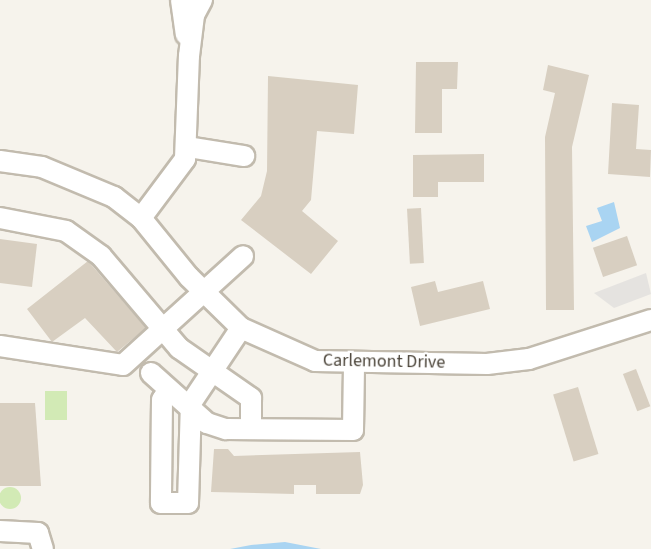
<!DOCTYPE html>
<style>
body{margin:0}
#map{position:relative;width:651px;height:549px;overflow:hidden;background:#f6f3ec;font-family:"Source Sans 3",sans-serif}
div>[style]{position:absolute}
.green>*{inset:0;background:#d2eab5;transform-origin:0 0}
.round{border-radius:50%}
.parking>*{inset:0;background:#e5e3e0}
.water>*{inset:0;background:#a9d4f2}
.building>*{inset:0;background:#d8cfc1;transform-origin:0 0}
.roads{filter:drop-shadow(2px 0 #c2bbae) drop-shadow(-2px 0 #c2bbae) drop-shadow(0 2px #c2bbae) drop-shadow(0 -2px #c2bbae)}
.minor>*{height:20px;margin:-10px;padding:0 10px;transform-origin:10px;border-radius:10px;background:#fff}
span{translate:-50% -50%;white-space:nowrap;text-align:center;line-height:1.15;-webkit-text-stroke:4.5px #fff;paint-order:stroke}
.street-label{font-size:18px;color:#4b4439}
</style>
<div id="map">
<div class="green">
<i style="left:45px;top:391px;width:22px;height:29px"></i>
<i class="round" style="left:-1px;top:487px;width:22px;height:22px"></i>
</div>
<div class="parking">
<i style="clip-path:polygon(646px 273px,651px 294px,614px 308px,594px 293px)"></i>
</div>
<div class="water">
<i style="clip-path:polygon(614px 202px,620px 228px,592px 242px,586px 226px,602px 221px,597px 208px)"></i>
<i style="clip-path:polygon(285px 542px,321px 549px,230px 549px,251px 545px)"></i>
</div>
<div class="building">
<i style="clip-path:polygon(416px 62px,458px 62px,457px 89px,442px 89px,442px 133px,415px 133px)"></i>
<i style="clip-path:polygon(548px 65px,589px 75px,572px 147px,574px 310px,546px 310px,545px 137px,555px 93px,543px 90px)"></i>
<i style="clip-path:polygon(268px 76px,358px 85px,354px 134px,317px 131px,311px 200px,302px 211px,338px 241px,311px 274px,241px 220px,261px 196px,267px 171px)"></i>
<i style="clip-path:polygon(612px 103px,639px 105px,636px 149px,651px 150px,650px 177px,608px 174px)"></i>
<i style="clip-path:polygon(484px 154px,484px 182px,438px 182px,438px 197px,413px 197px,413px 155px)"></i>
<i style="left:421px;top:208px;width:55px;height:14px;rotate:87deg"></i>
<i style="left:627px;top:236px;width:31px;height:36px;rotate:71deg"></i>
<i style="clip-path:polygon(0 239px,37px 244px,32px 287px,0 283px)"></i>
<i style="clip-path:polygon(88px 261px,146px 328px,117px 352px,85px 318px,52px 342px,27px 309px)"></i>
<i style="clip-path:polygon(435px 281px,438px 292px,483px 281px,490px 309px,420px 326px,411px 287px)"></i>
<i style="left:636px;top:369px;width:40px;height:14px;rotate:69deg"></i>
<i style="left:578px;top:387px;width:70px;height:26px;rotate:73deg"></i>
<i style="clip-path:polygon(0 403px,35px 403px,41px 486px,0 486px)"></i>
<i style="clip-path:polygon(214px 449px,228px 449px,234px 456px,360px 452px,363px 485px,360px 494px,316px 494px,316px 485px,294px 485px,294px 494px,211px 492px)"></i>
</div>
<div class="roads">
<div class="minor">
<i style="left:181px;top:0;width:35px;rotate:82deg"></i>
<i style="left:188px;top:147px;width:57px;rotate:9.1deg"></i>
<i style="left:0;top:161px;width:42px;rotate:8.1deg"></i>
<i style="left:42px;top:167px;width:78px;rotate:22.6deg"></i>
<i style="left:114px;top:197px;width:34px;rotate:38deg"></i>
<i style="left:141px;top:218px;width:76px;rotate:50.9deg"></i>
<i style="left:189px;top:277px;width:73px;rotate:44.4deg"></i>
<i style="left:241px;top:328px;width:81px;rotate:24deg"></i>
<i style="left:315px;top:361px;width:172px;rotate:1deg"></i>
<i style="left:487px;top:364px;width:42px;rotate:-6.8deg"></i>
<i style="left:529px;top:359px;width:128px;rotate:-17.7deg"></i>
<i style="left:0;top:218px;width:67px;rotate:11.1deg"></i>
<i style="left:66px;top:231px;width:43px;rotate:35.5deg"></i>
<i style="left:101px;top:256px;width:121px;rotate:49.7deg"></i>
<i style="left:179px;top:348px;width:88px;rotate:34.8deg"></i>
<i style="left:251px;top:398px;width:30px;rotate:90deg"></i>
<i style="left:141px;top:218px;width:74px;rotate:-53.3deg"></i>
<i style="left:185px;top:159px;width:103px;rotate:-87.8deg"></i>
<i style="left:189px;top:56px;width:41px;rotate:-83deg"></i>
<i style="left:194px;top:15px;width:17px;rotate:-62deg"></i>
<i style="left:0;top:346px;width:124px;rotate:8.8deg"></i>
<i style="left:123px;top:365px;width:162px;rotate:-42.2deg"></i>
<i style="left:151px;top:373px;width:75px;rotate:41.8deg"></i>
<i style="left:207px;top:423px;width:20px;rotate:18deg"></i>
<i style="left:226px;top:429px;width:127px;rotate:0.5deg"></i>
<i style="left:353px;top:430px;width:66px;rotate:-89.1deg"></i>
<i style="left:167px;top:392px;width:9px;rotate:122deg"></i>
<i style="left:162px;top:400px;width:103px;rotate:90.6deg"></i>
<i style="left:161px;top:503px;width:27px"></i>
<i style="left:188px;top:503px;width:100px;rotate:-88.3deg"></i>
<i style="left:191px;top:403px;width:90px;rotate:-56.3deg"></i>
<i style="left:0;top:531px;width:38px;rotate:3deg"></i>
<i style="left:38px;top:533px;width:17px;rotate:73deg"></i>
</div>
</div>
<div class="street-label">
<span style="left:384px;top:362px;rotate:1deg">Carlemont Drive</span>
</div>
</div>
